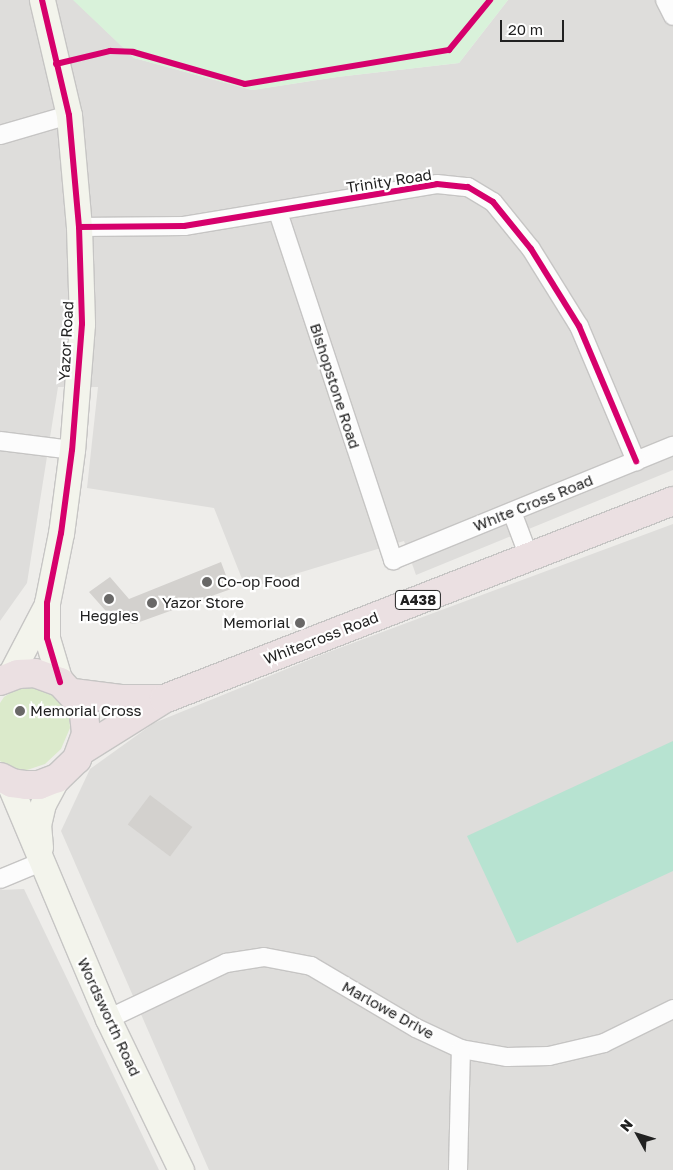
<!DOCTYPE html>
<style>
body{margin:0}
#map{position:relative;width:673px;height:1170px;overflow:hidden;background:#eeedea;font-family:"Golos Text",sans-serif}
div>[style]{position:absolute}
.residential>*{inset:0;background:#dedddb}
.grass>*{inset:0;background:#dbeacb}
.park>*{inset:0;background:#d9f2da}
.pitch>*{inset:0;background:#b7e3d1}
.building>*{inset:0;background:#d3d1ce;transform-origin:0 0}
.roads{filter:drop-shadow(1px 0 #c6c5c4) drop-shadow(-1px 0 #c6c5c4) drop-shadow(0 1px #c6c5c4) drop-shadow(0 -1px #c6c5c4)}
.street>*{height:18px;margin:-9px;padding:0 9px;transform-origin:9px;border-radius:9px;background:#fcfcfc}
.secondary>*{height:25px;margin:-12.5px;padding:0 12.5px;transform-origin:12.5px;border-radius:12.5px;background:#f3f4ec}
.highway>*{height:28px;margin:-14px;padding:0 14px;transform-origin:14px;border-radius:14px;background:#ebe0e2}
.cycleway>*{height:6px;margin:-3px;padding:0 3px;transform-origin:3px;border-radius:3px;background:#d6006c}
.dots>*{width:14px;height:14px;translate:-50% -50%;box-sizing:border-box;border:2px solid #fff;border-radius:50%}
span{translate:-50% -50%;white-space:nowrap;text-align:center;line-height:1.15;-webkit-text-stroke:4.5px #fff;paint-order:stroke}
.shield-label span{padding:1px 4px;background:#fff;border:1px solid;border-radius:4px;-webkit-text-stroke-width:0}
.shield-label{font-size:14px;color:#212121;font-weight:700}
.street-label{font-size:15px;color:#212121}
.poi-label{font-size:15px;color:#212121}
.left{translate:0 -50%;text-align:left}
.right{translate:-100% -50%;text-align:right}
.north{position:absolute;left:613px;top:1110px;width:50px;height:50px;-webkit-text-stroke:4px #fff;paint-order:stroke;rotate:309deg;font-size:14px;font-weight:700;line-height:20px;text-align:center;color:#212121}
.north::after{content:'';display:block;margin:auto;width:18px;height:22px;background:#212121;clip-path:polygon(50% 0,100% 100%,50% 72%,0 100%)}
.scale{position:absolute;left:500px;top:20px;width:64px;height:22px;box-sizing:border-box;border:2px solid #212121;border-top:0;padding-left:6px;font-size:15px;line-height:18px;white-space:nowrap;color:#212121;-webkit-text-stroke:4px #fff;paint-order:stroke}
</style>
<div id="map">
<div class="residential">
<i style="clip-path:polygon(0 0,74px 0,134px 58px,252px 90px,337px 77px,459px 63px,508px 0,673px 0,673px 470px,416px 575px,404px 541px,246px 589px,214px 508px,87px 488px,98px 387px,58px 387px,27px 583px,0 621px)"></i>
<i style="clip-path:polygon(673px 524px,673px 1170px,209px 1170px,61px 831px,90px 769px,154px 723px,326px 653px)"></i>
<i style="clip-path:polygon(24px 889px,159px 1170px,0 1170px,0 890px)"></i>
</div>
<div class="grass">
<i style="clip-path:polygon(37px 686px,53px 690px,69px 709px,70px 728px,61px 749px,45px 764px,27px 770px,14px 770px,0 761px,0 703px,4px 697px,20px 687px)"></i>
</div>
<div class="park">
<i style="clip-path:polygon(73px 0,508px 0,459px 63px,337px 77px,252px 90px,134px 58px)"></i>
</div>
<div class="pitch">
<i style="clip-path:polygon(673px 741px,673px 871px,517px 943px,467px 836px)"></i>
</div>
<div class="building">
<i style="clip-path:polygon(221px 562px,231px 589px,134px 624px,113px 619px,89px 592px,110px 577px,129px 599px)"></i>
<i style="left:150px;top:795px;width:53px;height:37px;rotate:37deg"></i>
</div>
<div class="roads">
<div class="street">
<i style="left:665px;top:0;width:18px;rotate:63deg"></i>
<i style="left:0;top:135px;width:72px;rotate:-16.2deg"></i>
<i style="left:278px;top:212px;width:367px;rotate:71.7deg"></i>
<i style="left:393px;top:560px;width:302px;rotate:-22.2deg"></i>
<i style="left:79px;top:227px;width:105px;rotate:-0.5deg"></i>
<i style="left:184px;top:226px;width:256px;rotate:-9.4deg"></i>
<i style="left:437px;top:184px;width:31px;rotate:6deg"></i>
<i style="left:468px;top:187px;width:29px;rotate:31deg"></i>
<i style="left:493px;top:202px;width:60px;rotate:51deg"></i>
<i style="left:531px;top:249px;width:91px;rotate:58.1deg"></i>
<i style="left:579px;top:326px;width:147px;rotate:67.1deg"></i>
<i style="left:0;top:441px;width:73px;rotate:7.1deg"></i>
<i style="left:512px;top:512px;width:48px;rotate:69.3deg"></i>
<i style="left:0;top:879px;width:44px;rotate:-22.5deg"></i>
<i style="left:108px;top:1019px;width:131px;rotate:-25.4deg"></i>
<i style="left:226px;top:963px;width:38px;rotate:-9deg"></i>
<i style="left:264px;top:957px;width:48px;rotate:10.8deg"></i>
<i style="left:311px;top:966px;width:122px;rotate:30.6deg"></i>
<i style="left:416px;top:1028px;width:50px;rotate:25deg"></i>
<i style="left:461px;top:1049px;width:47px;rotate:9.9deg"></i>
<i style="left:507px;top:1057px;width:42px;rotate:-1.4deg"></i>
<i style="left:549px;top:1056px;width:57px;rotate:-13.3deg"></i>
<i style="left:604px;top:1043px;width:77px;rotate:-26.2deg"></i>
<i style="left:458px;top:1170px;width:121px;rotate:-88.6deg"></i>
</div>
<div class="secondary">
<i style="left:42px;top:0;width:118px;rotate:76.8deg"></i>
<i style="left:69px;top:115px;width:112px;rotate:84.9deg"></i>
<i style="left:79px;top:227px;width:97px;rotate:88.2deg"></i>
<i style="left:82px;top:324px;width:126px;rotate:94.5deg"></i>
<i style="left:72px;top:450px;width:84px;rotate:97.5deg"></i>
<i style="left:61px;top:533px;width:71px;rotate:101.3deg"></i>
<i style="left:47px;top:603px;width:35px;rotate:90deg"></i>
<i style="left:47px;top:638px;width:46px;rotate:73.5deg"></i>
<i style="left:9px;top:677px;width:78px;rotate:-62.4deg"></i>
<i style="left:8px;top:781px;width:258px;rotate:67.2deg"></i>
<i style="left:108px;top:1019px;width:168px;rotate:64.2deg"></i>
<i style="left:40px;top:847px;width:22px;rotate:-95deg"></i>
<i style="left:38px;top:825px;width:22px;rotate:-77deg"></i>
<i style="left:43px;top:804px;width:30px;rotate:-62deg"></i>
</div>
<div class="highway">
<i style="left:0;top:681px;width:19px;rotate:-21deg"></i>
<i style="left:18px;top:674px;width:17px;rotate:-3deg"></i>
<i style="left:35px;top:673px;width:27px;rotate:20deg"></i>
<i style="left:60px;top:682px;width:25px;rotate:47deg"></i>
<i style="left:77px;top:700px;width:16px;rotate:63deg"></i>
<i style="left:84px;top:714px;width:20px;rotate:84deg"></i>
<i style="left:86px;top:734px;width:27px;rotate:110deg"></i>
<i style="left:77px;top:759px;width:28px;rotate:136deg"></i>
<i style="left:57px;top:778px;width:19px;rotate:159deg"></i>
<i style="left:39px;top:785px;width:13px;rotate:180deg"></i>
<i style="left:26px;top:785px;width:14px;rotate:-172deg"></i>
<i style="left:12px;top:783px;width:13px;rotate:-153deg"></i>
<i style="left:73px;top:693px;width:48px;rotate:7.1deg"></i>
<i style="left:121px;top:699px;width:42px"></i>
<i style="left:81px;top:751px;width:98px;rotate:-32.1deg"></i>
<i style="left:164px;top:699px;width:546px;rotate:-21.26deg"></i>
</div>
</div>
<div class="cycleway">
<i style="left:42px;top:0;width:118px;rotate:76.8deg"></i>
<i style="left:69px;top:115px;width:112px;rotate:84.9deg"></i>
<i style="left:79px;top:227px;width:97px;rotate:88.2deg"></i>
<i style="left:82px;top:324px;width:126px;rotate:94.5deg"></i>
<i style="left:72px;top:450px;width:84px;rotate:97.5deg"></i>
<i style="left:61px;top:533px;width:71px;rotate:101.3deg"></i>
<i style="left:47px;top:603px;width:35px;rotate:90deg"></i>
<i style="left:47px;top:638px;width:46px;rotate:73.5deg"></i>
<i style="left:56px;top:64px;width:56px;rotate:-13.5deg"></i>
<i style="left:110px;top:51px;width:23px;rotate:2deg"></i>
<i style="left:133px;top:52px;width:116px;rotate:15.9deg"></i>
<i style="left:245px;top:84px;width:207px;rotate:-9.5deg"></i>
<i style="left:449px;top:50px;width:65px;rotate:-50.6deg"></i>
<i style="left:79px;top:227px;width:105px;rotate:-0.5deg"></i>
<i style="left:184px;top:226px;width:256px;rotate:-9.4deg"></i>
<i style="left:437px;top:184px;width:31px;rotate:6deg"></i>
<i style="left:468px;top:187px;width:29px;rotate:31deg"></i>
<i style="left:493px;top:202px;width:60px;rotate:51deg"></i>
<i style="left:531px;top:249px;width:91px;rotate:58.1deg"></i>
<i style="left:579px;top:326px;width:147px;rotate:67.1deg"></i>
</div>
<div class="dots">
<i style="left:207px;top:582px;background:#696867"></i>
<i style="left:109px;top:599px;background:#696867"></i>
<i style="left:152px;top:603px;background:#696867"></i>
<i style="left:300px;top:623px;background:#696867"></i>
<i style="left:20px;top:711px;background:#696867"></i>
</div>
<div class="shield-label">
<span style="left:418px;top:600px">A438</span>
</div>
<div class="street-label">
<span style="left:389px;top:181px;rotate:-9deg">Trinity Road</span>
<span style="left:66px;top:341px;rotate:-87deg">Yazor Road</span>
<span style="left:335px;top:386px;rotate:72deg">Bishopstone Road</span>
<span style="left:533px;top:503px;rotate:-22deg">White Cross Road</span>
<span style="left:321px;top:638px;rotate:-21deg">Whitecross Road</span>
<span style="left:388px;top:1010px;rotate:29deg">Marlowe Drive</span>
<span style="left:109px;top:1017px;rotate:65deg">Wordsworth Road</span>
</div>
<div class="poi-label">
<span class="left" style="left:217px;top:582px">Co-op Food</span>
<span class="left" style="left:162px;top:603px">Yazor Store</span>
<span style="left:109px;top:616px">Heggies</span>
<span class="right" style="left:290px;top:623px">Memorial</span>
<span class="left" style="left:30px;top:711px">Memorial Cross</span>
</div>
<div class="north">N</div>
<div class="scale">20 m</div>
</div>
